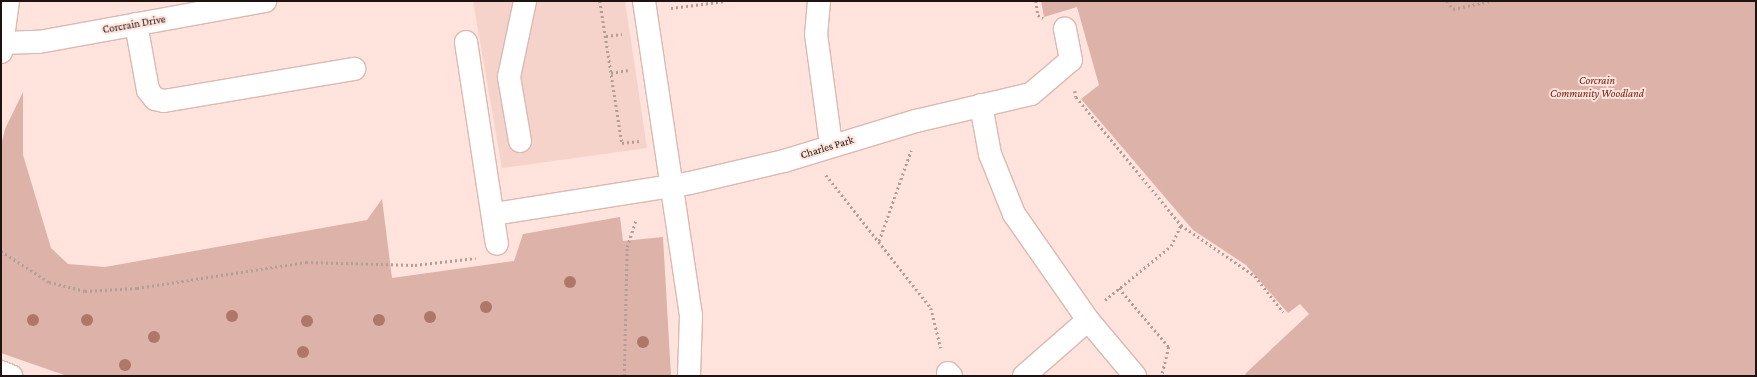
<!DOCTYPE html>
<style>
body{margin:0}
#map{position:relative;width:1757px;height:377px;overflow:hidden;background:#ffe3dc;font-family:"Crimson Pro",serif}
div>[style]{position:absolute}
.built>*{inset:0;background:#f5d3ca}
.green>*{inset:0;background:#ddb2a8}
.path>*{height:2.5px;margin-top:-1.25px;transform-origin:0;background:repeating-linear-gradient(90deg,#b39d97 0 2px,transparent 0 5px)}
.roads{filter:drop-shadow(1px 0 #dab9b1) drop-shadow(-1px 0 #dab9b1) drop-shadow(0 1px #dab9b1) drop-shadow(0 -1px #dab9b1)}
.minor>*{height:22px;margin:-11px;padding:0 11px;transform-origin:11px;border-radius:11px;background:#fff}
.trees>*{width:12px;height:12px;margin:-6px;border-radius:50%;background:#ae776a}
span{translate:-50% -50%;white-space:nowrap;text-align:center;line-height:1.15;-webkit-text-stroke:4px #ffe3dc;paint-order:stroke}
.street-label{font-size:11px;color:#1e1310}
.park-label{font-size:11px;color:#6c1e0d;font-style:italic}
.frame{position:absolute;inset:0;border:2px solid #1e1310;pointer-events:none}
</style>
<div id="map">
<div class="built">
<i style="clip-path:polygon(473px 1px,625px 1px,647px 148px,502px 168px)"></i>
</div>
<div class="green">
<i style="clip-path:polygon(1041px 1px,1756px 1px,1756px 376px,1247px 376px,1245px 374px,1309px 314px,1300px 304px,1288px 313px,1246px 265px,1193px 230px,1081px 99px,1099px 85px,1077px 7px,1044px 17px)"></i>
<i style="clip-path:polygon(23px 92px,23px 155px,51px 248px,68px 264px,105px 267px,367px 220px,382px 199px,392px 278px,514px 261px,523px 234px,620px 217px,623px 241px,663px 237px,671px 376px,67px 376px,1px 353px,1px 146px,5px 129px)"></i>
</div>
<div class="path">
<i style="left:600px;top:1px;width:144px;rotate:81.2deg"></i>
<i style="left:622px;top:143px;width:17px;rotate:-7deg"></i>
<i style="left:1036px;top:1px;width:14px;rotate:82deg"></i>
<i style="left:1038px;top:15px;width:6px;rotate:31deg"></i>
<i style="left:1447px;top:1px;width:10px;rotate:53deg"></i>
<i style="left:1453px;top:9px;width:40px;rotate:-12deg"></i>
<i style="left:671px;top:8px;width:55px;rotate:-7.3deg"></i>
<i style="left:606px;top:36px;width:16px;rotate:-7deg"></i>
<i style="left:611px;top:73px;width:17px;rotate:-10deg"></i>
<i style="left:1075px;top:91px;width:6px;rotate:81deg"></i>
<i style="left:1076px;top:97px;width:166px;rotate:50.6deg"></i>
<i style="left:1181px;top:225px;width:90px;rotate:34.6deg"></i>
<i style="left:1255px;top:276px;width:46px;rotate:52.1deg"></i>
<i style="left:826px;top:175px;width:169px;rotate:51.7deg"></i>
<i style="left:931px;top:308px;width:41px;rotate:76deg"></i>
<i style="left:879px;top:241px;width:96px;rotate:-70.6deg"></i>
<i style="left:1px;top:251px;width:57px;rotate:32.9deg"></i>
<i style="left:49px;top:282px;width:37px;rotate:14deg"></i>
<i style="left:85px;top:291px;width:52px;rotate:-3.3deg"></i>
<i style="left:137px;top:288px;width:171px;rotate:-8.7deg"></i>
<i style="left:306px;top:262px;width:109px;rotate:1.6deg"></i>
<i style="left:415px;top:265px;width:61px;rotate:-6.5deg"></i>
<i style="left:1119px;top:288px;width:77px;rotate:49.7deg"></i>
<i style="left:1169px;top:347px;width:30px;rotate:104deg"></i>
<i style="left:1105px;top:300px;width:85px;rotate:-39.3deg"></i>
<i style="left:1171px;top:246px;width:23px;rotate:-65deg"></i>
<i style="left:624px;top:376px;width:129px;rotate:-88.7deg"></i>
<i style="left:627px;top:247px;width:29px;rotate:-72deg"></i>
</div>
<div class="roads">
<div class="minor">
<i style="left:644px;top:1px;width:318px;rotate:81.5deg"></i>
<i style="left:691px;top:316px;width:60px;rotate:91.9deg"></i>
<i style="left:819px;top:1px;width:33px;rotate:95deg"></i>
<i style="left:816px;top:34px;width:112px;rotate:82.3deg"></i>
<i style="left:136px;top:24px;width:67px;rotate:79.7deg"></i>
<i style="left:148px;top:90px;width:11px;rotate:52deg"></i>
<i style="left:155px;top:99px;width:9px;rotate:13deg"></i>
<i style="left:164px;top:101px;width:193px;rotate:-9.6deg"></i>
<i style="left:466px;top:42px;width:204px;rotate:81.3deg"></i>
<i style="left:2px;top:43px;width:37px;rotate:-2deg"></i>
<i style="left:39px;top:42px;width:230px;rotate:-10.3deg"></i>
<i style="left:1px;top:52px;width:51px;rotate:-82.2deg"></i>
<i style="left:981px;top:105px;width:50px;rotate:79.6deg"></i>
<i style="left:990px;top:154px;width:65px;rotate:68.2deg"></i>
<i style="left:1014px;top:214px;width:129px;rotate:55.1deg"></i>
<i style="left:1088px;top:320px;width:73px;rotate:50deg"></i>
<i style="left:520px;top:141px;width:65px;rotate:-99.8deg"></i>
<i style="left:509px;top:77px;width:78px;rotate:-78.1deg"></i>
<i style="left:494px;top:214px;width:198px;rotate:-9deg"></i>
<i style="left:690px;top:183px;width:97px;rotate:-13.2deg"></i>
<i style="left:784px;top:161px;width:138px;rotate:-16.9deg"></i>
<i style="left:916px;top:121px;width:118px;rotate:-13.2deg"></i>
<i style="left:1031px;top:94px;width:52px;rotate:-40.4deg"></i>
<i style="left:1071px;top:60px;width:32px;rotate:-101deg"></i>
<i style="left:1px;top:372px;width:11px;rotate:22deg"></i>
<i style="left:948px;top:373px;width:4px;rotate:45deg"></i>
<i style="left:1024px;top:376px;width:85px;rotate:-41.2deg"></i>
</div>
</div>
<div class="trees">
<i style="left:570px;top:282px"></i>
<i style="left:486px;top:307px"></i>
<i style="left:232px;top:316px"></i>
<i style="left:430px;top:317px"></i>
<i style="left:33px;top:320px"></i>
<i style="left:87px;top:320px"></i>
<i style="left:379px;top:320px"></i>
<i style="left:307px;top:321px"></i>
<i style="left:154px;top:337px"></i>
<i style="left:643px;top:342px"></i>
<i style="left:303px;top:352px"></i>
<i style="left:125px;top:365px"></i>
</div>
<div class="street-label">
<span style="left:134px;top:24px;rotate:-10deg">Corcrain Drive</span>
<span style="left:827px;top:147px;rotate:-17deg">Charles Park</span>
</div>
<div class="park-label">
<span style="left:1597px;top:87px">Corcrain<br>Community Woodland</span>
</div>
<div class="frame"></div>
</div>
